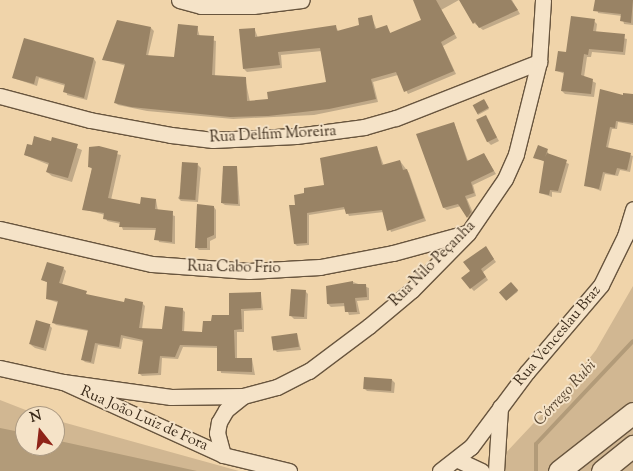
<!DOCTYPE html>
<meta charset="utf-8">
<style>
body{margin:0}
#map{position:relative;width:633px;height:471px;overflow:hidden;background:#f0d4aa;font-family:"Sorts Mill Goudy",serif}
div>[style]{position:absolute}
.green>*{inset:0;background:#d1b792}
.water>*{inset:0;background:#b29b79}
.shadow>*{inset:0;background:#0003;transform-origin:0 0}
.stream>*{height:4px;margin:-2px;padding:0 2px;transform-origin:2px;border-radius:2px;background:#b29b79}
.building>*{inset:0;background:#998365;transform-origin:0 0}
.roads{filter:drop-shadow(1px 0 #68553e) drop-shadow(-1px 0 #68553e) drop-shadow(0 1px #68553e) drop-shadow(0 -1px #68553e)}
.street>*{height:15px;margin:-7.5px;padding:0 7.5px;transform-origin:7.5px;border-radius:7.5px;background:#f5e3c8}
.secondary>*{height:21px;margin:-10.5px;padding:0 10.5px;transform-origin:10.5px;border-radius:10.5px;background:#f5e3c8}
span{translate:-50% -50%;white-space:nowrap;text-align:center;line-height:1.15;-webkit-text-stroke:4px #f5e3c8;paint-order:stroke}
.street-label{font-size:15px;color:#3b2b1a}
.water-label{font-size:16px;color:#594732;font-style:italic}
.north{position:absolute;left:15px;top:406px;width:50px;height:50px;box-sizing:border-box;background:#f5e3c8;border:1px solid #ab9982;border-radius:50%;rotate:344deg;font-size:14px;font-weight:700;line-height:20px;text-align:center;color:#3b2b1a}
.north::after{content:'';display:block;margin:auto;width:18px;height:22px;background:#8f2418;clip-path:polygon(50% 0,100% 100%,50% 72%,0 100%)}
</style>
<div id="map">
<div class="green">
<i style="clip-path:polygon(633px 286px,633px 471px,502px 471px,501px 458px,562px 393px,596px 350px)"></i>
<i style="clip-path:polygon(0 400px,41px 416px,25px 416px,25px 446px,55px 446px,55px 420px,239px 471px,0 471px)"></i>
</div>
<div class="water">
<i style="clip-path:polygon(0 428px,25px 433px,25px 446px,55px 446px,55px 440px,197px 471px,0 471px)"></i>
</div>
<div class="shadow">
<i style="clip-path:polygon(415px 0,459px 0,441px 10px,457px 38px,443px 46px,456px 74px,408px 94px,398px 75px,373px 82px,378px 102px,314px 115px,233px 119px,147px 111px,118px 105px,115px 102px,126px 66px,103px 59px,151px 28px,154px 31px,148px 56px,175px 59px,197px 27px,200px 37px,216px 41px,215px 77px,245px 78px,250px 102px,269px 100px,328px 83px,322px 51px,281px 55px,282px 68px,247px 72px,244px 69px,255px 30px,258px 38px,335px 26px,339px 32px,361px 26px,371px 16px,377px 30px,387px 27px,391px 34px,423px 21px)"></i>
<i style="clip-path:polygon(460px 0,512px 0,520px 14px,483px 30px,474px 23px)"></i>
<i style="clip-path:polygon(596px 0,633px 0,633px 25px,624px 24px,622px 16px,598px 13px)"></i>
<i style="clip-path:polygon(594px 21px,597px 24px,596px 32px,627px 39px,625px 55px,592px 52px,591px 57px,587px 57px,584px 77px,596px 83px,594px 97px,565px 94px,562px 91px,565px 74px,557px 71px)"></i>
<i style="clip-path:polygon(94px 59px,96px 62px,87px 100px,67px 95px,66px 86px,39px 78px,37px 86px,13px 78px)"></i>
<i style="clip-path:polygon(601px 91px,624px 97px,633px 95px,633px 125px,618px 122px,617px 129px,612px 129px,608px 148px,633px 156px,630px 172px,620px 170px,618px 176px,605px 174px,601px 191px,586px 185px)"></i>
<i style="clip-path:polygon(485px 101px,489px 109px,478px 115px,477px 113px)"></i>
<i style="clip-path:polygon(485px 116px,499px 141px,491px 145px,488px 142px)"></i>
<i style="clip-path:polygon(454px 123px,468px 161px,484px 154px,496px 174px,473px 185px,476px 196px,467px 199px,474px 215px,470px 220px,461px 206px,447px 210px,444px 208px)"></i>
<i style="clip-path:polygon(53px 138px,82px 150px,72px 182px,52px 176px,47px 172px,49px 165px,25px 155px,51px 143px)"></i>
<i style="clip-path:polygon(377px 147px,384px 166px,400px 161px,409px 173px,426px 221px,391px 232px,384px 212px,349px 216px,346px 209px,309px 215px,309px 245px,297px 246px,295px 244px,296px 206px)"></i>
<i style="clip-path:polygon(90px 148px,121px 155px,111px 200px,141px 205px,156px 200px,158px 211px,175px 216px,175px 244px,159px 242px,157px 230px,123px 230px,121px 224px,107px 221px,105px 215px,83px 209px,92px 169px,89px 166px)"></i>
<i style="clip-path:polygon(547px 150px,549px 155px,569px 164px,561px 193px,552px 192px,552px 197px,540px 193px,545px 162px,535px 157px)"></i>
<i style="clip-path:polygon(198px 165px,201px 168px,198px 202px,181px 201px,178px 198px)"></i>
<i style="clip-path:polygon(237px 167px,240px 206px,225px 205px,222px 203px)"></i>
<i style="clip-path:polygon(214px 207px,216px 210px,216px 238px,210px 241px,210px 250px,199px 250px,196px 247px)"></i>
<i style="clip-path:polygon(488px 251px,496px 262px,483px 272px,488px 280px,474px 291px,471px 288px,471px 271px)"></i>
<i style="clip-path:polygon(63px 268px,66px 271px,62px 285px,90px 296px,125px 303px,142px 303px,145px 306px,142px 329px,163px 331px,182px 309px,185px 312px,184px 333px,204px 333px,213px 322px,231px 317px,261px 294px,263px 310px,244px 311px,244px 332px,237px 332px,237px 359px,252px 359px,255px 375px,221px 373px,218px 348px,183px 347px,178px 359px,162px 358px,161px 375px,142px 376px,140px 374px,144px 342px,123px 338px,121px 349px,98px 345px,94px 364px,85px 362px,82px 359px,88px 331px,56px 325px,53px 322px,59px 303px,47px 299px,48px 283px,43px 280px)"></i>
<i style="clip-path:polygon(353px 282px,369px 288px,369px 300px,357px 301px,360px 314px,349px 315px,346px 306px,331px 307px,328px 304px)"></i>
<i style="left:511px;top:283px;width:11px;height:14px;rotate:52deg"></i>
<i style="clip-path:polygon(305px 291px,308px 294px,307px 319px,294px 319px,291px 316px)"></i>
<i style="clip-path:polygon(49px 325px,52px 328px,46px 351px,35px 348px,31px 345px)"></i>
<i style="clip-path:polygon(297px 334px,301px 350px,277px 352px,274px 349px)"></i>
<i style="clip-path:polygon(392px 380px,395px 383px,394px 393px,367px 391px,364px 388px)"></i>
</div>
<div class="stream">
<i style="left:536px;top:471px;width:27px;rotate:-90deg"></i>
<i style="left:536px;top:444px;width:141px;rotate:-46.7deg"></i>
</div>
<div class="building">
<i style="clip-path:polygon(413px 0,436px 0,455px 34px,441px 42px,454px 71px,404px 92px,396px 72px,371px 79px,376px 99px,329px 109px,268px 116px,230px 117px,131px 107px,114px 103px,125px 64px,102px 60px,117px 20px,151px 27px,146px 55px,174px 57px,178px 24px,198px 26px,197px 35px,214px 36px,212px 75px,246px 77px,247px 101px,268px 99px,267px 92px,326px 82px,320px 48px,278px 52px,280px 65px,243px 69px,239px 29px,255px 28px,255px 37px,336px 25px,337px 31px,359px 25px,358px 18px,372px 15px,375px 29px,387px 25px,390px 33px,421px 20px)"></i>
<i style="clip-path:polygon(459px 0,511px 0,518px 10px,479px 28px,475px 22px,473px 24px)"></i>
<i style="clip-path:polygon(595px 0,633px 0,631px 23px,620px 21px,621px 14px,593px 11px)"></i>
<i style="clip-path:polygon(571px 16px,595px 19px,593px 31px,625px 34px,623px 52px,589px 49px,588px 55px,584px 54px,581px 75px,593px 79px,591px 94px,561px 91px,564px 72px,555px 71px,558px 51px,566px 52px)"></i>
<i style="clip-path:polygon(24px 38px,94px 58px,84px 98px,63px 92px,65px 84px,36px 76px,34px 84px,12px 78px)"></i>
<i style="clip-path:polygon(600px 89px,623px 95px,623px 93px,633px 94px,633px 123px,616px 121px,615px 128px,610px 127px,606px 147px,631px 153px,627px 170px,617px 168px,615px 175px,603px 172px,599px 189px,584px 186px)"></i>
<i style="left:484px;top:99px;width:10px;height:13px;rotate:61deg"></i>
<i style="left:486px;top:115px;width:25px;height:11px;rotate:64deg"></i>
<i style="clip-path:polygon(454px 122px,467px 161px,484px 153px,494px 171px,471px 182px,474px 193px,465px 196px,471px 212px,467px 218px,458px 204px,443px 208px,416px 134px)"></i>
<i style="clip-path:polygon(34px 136px,51px 141px,52px 137px,78px 144px,68px 178px,46px 172px,49px 163px,24px 155px,27px 144px,32px 145px)"></i>
<i style="clip-path:polygon(538px 145px,548px 149px,545px 157px,547px 153px,567px 160px,558px 191px,550px 190px,549px 195px,539px 193px,544px 161px,533px 158px)"></i>
<i style="clip-path:polygon(99px 146px,118px 151px,108px 198px,140px 204px,141px 197px,156px 199px,155px 209px,173px 211px,172px 242px,154px 240px,156px 228px,119px 227px,120px 222px,103px 219px,104px 213px,82px 210px,92px 168px,88px 167px,89px 147px)"></i>
<i style="clip-path:polygon(377px 146px,382px 165px,400px 160px,403px 170px,407px 169px,424px 218px,387px 231px,382px 210px,346px 214px,344px 207px,307px 213px,307px 243px,294px 244px,289px 205px,295px 205px,294px 195px,304px 193px,304px 188px,324px 185px,320px 158px)"></i>
<i style="left:182px;top:162px;width:16px;height:37px;rotate:4deg"></i>
<i style="clip-path:polygon(223px 166px,237px 166px,238px 204px,221px 203px)"></i>
<i style="clip-path:polygon(197px 204px,214px 206px,214px 235px,207px 238px,207px 248px,195px 248px)"></i>
<i style="clip-path:polygon(486px 246px,494px 259px,481px 269px,486px 277px,470px 289px,461px 278px,470px 271px,463px 262px)"></i>
<i style="clip-path:polygon(47px 262px,64px 267px,59px 283px,87px 291px,86px 294px,124px 302px,125px 298px,143px 302px,139px 328px,162px 329px,165px 306px,183px 308px,182px 331px,202px 332px,203px 321px,211px 321px,212px 315px,229px 315px,229px 293px,261px 292px,261px 308px,241px 309px,242px 329px,234px 330px,235px 358px,252px 358px,252px 372px,217px 371px,217px 346px,180px 345px,175px 357px,160px 356px,158px 373px,138px 374px,143px 340px,121px 335px,119px 347px,95px 343px,91px 362px,81px 360px,88px 330px,52px 323px,58px 301px,46px 299px,47px 282px,41px 280px)"></i>
<i style="clip-path:polygon(353px 281px,353px 284px,366px 284px,367px 297px,355px 298px,357px 312px,345px 312px,344px 303px,327px 304px,326px 286px)"></i>
<i style="left:511px;top:282px;width:11px;height:16px;rotate:49deg"></i>
<i style="left:291px;top:289px;width:15px;height:27px;rotate:4deg"></i>
<i style="left:36px;top:320px;width:15px;height:25px;rotate:16deg"></i>
<i style="left:297px;top:333px;width:14px;height:26px;rotate:82deg"></i>
<i style="left:364px;top:377px;width:28px;height:12px;rotate:4deg"></i>
</div>
<div class="roads">
<div class="street">
<i style="left:179px;top:0;width:23px;rotate:15deg"></i>
<i style="left:201px;top:6px;width:52px"></i>
<i style="left:253px;top:6px;width:49px;rotate:-7deg"></i>
<i style="left:0;top:96px;width:93px;rotate:14.9deg"></i>
<i style="left:90px;top:120px;width:82px;rotate:10.5deg"></i>
<i style="left:171px;top:135px;width:42px;rotate:6.8deg"></i>
<i style="left:213px;top:140px;width:83px;rotate:-2.8deg"></i>
<i style="left:296px;top:136px;width:69px;rotate:-7.5deg"></i>
<i style="left:364px;top:127px;width:33px;rotate:-16deg"></i>
<i style="left:396px;top:118px;width:154px;rotate:-21.4deg"></i>
<i style="left:0;top:229px;width:156px;rotate:13deg"></i>
<i style="left:152px;top:264px;width:97px;rotate:4.1deg"></i>
<i style="left:249px;top:271px;width:71px;rotate:-3.2deg"></i>
<i style="left:320px;top:267px;width:74px;rotate:-10.9deg"></i>
<i style="left:393px;top:253px;width:76px;rotate:-15.3deg"></i>
<i style="left:0;top:368px;width:65px;rotate:12.5deg"></i>
<i style="left:63px;top:382px;width:176px;rotate:24.5deg"></i>
<i style="left:223px;top:455px;width:68px;rotate:13.6deg"></i>
<i style="left:63px;top:382px;width:109px;rotate:7.9deg"></i>
<i style="left:171px;top:397px;width:72px;rotate:-0.8deg"></i>
<i style="left:243px;top:396px;width:35px;rotate:-15deg"></i>
<i style="left:277px;top:387px;width:36px;rotate:-27deg"></i>
<i style="left:309px;top:371px;width:75px;rotate:-36.9deg"></i>
<i style="left:369px;top:326px;width:56px;rotate:-39.9deg"></i>
<i style="left:412px;top:290px;width:80px;rotate:-45.5deg"></i>
<i style="left:468px;top:233px;width:65px;rotate:-55.6deg"></i>
<i style="left:505px;top:179px;width:27px;rotate:-66deg"></i>
<i style="left:516px;top:154px;width:95px;rotate:-76deg"></i>
<i style="left:539px;top:62px;width:62px;rotate:-86.3deg"></i>
<i style="left:223px;top:455px;width:23px;rotate:-105deg"></i>
<i style="left:217px;top:433px;width:11px;rotate:-80deg"></i>
<i style="left:219px;top:422px;width:14px;rotate:-60deg"></i>
<i style="left:226px;top:410px;width:22px;rotate:-39deg"></i>
<i style="left:458px;top:460px;width:26px;rotate:25deg"></i>
<i style="left:440px;top:471px;width:39px;rotate:-38deg"></i>
<i style="left:471px;top:447px;width:94px;rotate:-53.3deg"></i>
<i style="left:527px;top:372px;width:114px;rotate:-49.6deg"></i>
<i style="left:601px;top:285px;width:55px;rotate:-63.9deg"></i>
<i style="left:625px;top:236px;width:28px;rotate:-73deg"></i>
<i style="left:496px;top:471px;width:64px;rotate:-86.4deg"></i>
</div>
<div class="secondary">
<i style="left:559px;top:471px;width:94px;rotate:-38.1deg"></i>
<i style="left:602px;top:471px;width:40px;rotate:-39deg"></i>
</div>
</div>
<div class="street-label">
<span style="left:273px;top:135px;rotate:-3deg">Rua Delfim Moreira</span>
<span style="left:433px;top:264px;rotate:-45deg">Rua Nilo Peçanha</span>
<span style="left:234px;top:268px;rotate:1deg">Rua Cabo Frio</span>
<span style="left:558px;top:336px;rotate:-50deg">Rua Venceslau Braz</span>
<span style="left:144px;top:419px;rotate:24deg">Rua João Luiz de Fora</span>
</div>
<div class="water-label">
<span style="left:566px;top:394px;rotate:-47deg">Córrego Rubi</span>
</div>
<div class="north">N</div>
</div>
